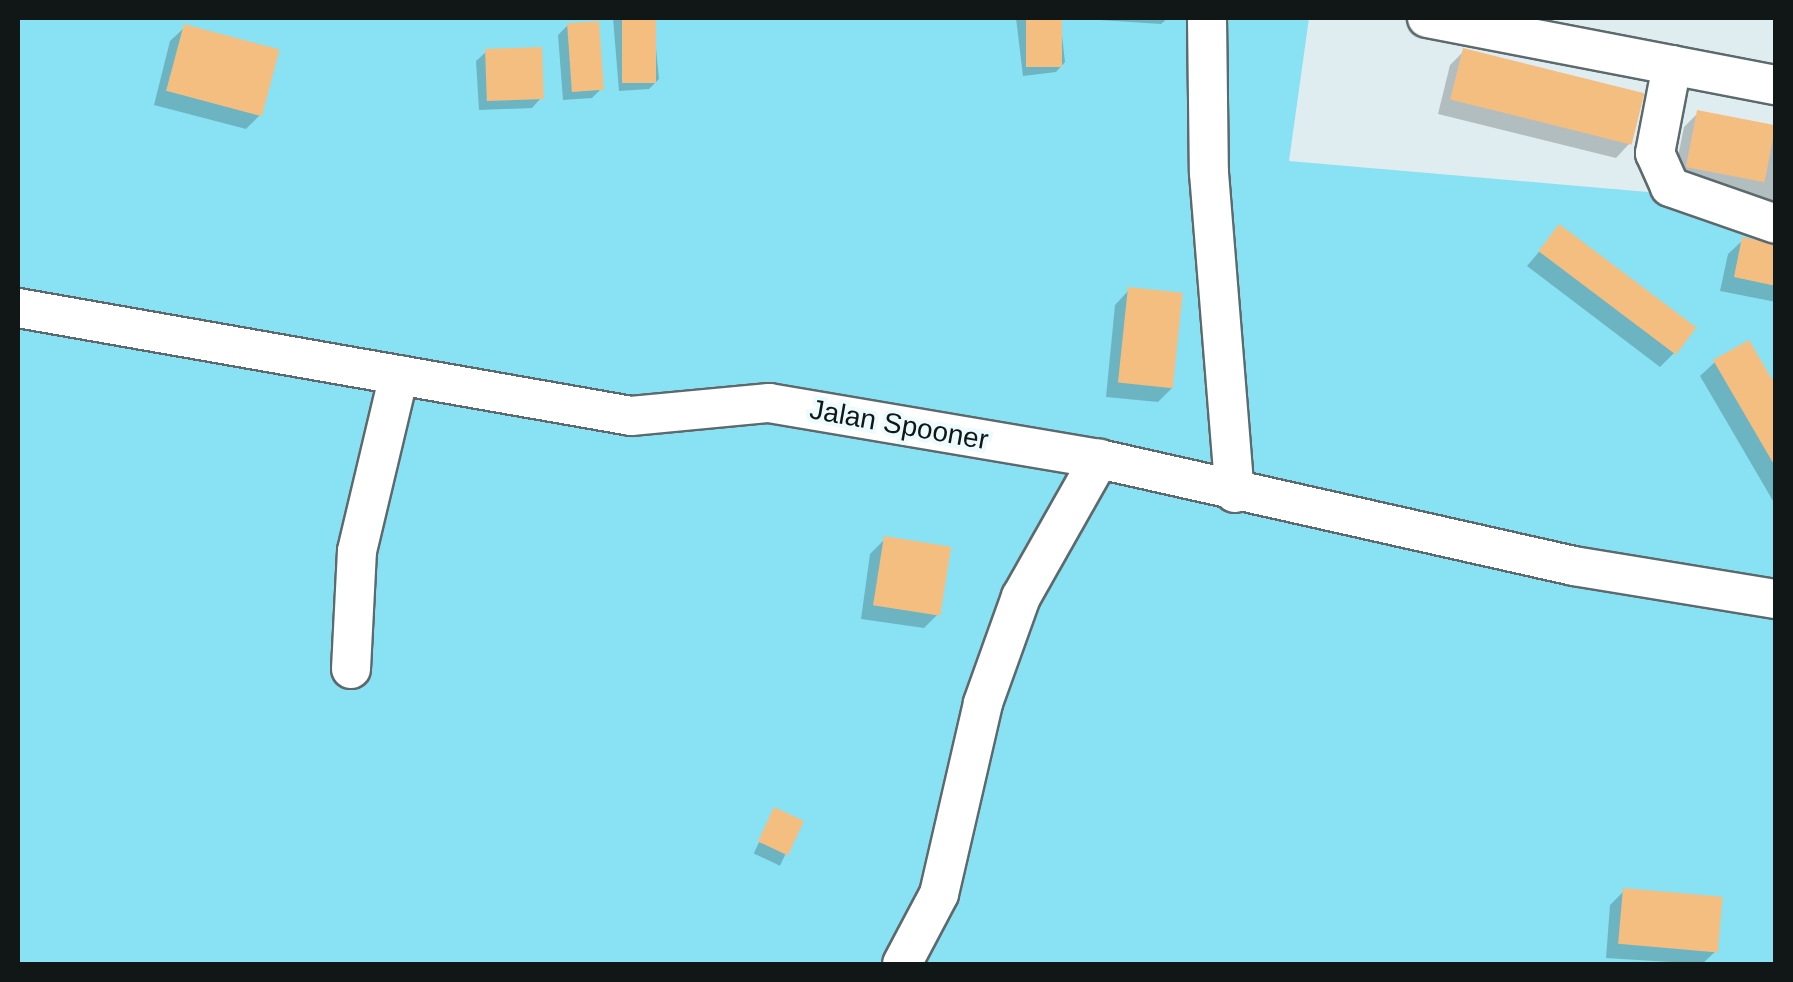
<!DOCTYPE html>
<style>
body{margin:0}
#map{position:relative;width:1793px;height:982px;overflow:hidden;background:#dfedf0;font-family:Arial,sans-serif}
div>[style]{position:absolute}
.green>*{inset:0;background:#88e2f3}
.shadow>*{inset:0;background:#0003;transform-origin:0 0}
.building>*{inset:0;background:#f5be81;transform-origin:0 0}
.roads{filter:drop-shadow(2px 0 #5d696c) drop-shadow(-2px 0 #5d696c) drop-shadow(0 2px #5d696c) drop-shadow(0 -2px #5d696c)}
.minor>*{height:38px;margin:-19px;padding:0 19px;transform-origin:19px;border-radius:19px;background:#fff}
span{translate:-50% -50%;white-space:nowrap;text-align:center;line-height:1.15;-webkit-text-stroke:8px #ecfbfd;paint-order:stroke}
.street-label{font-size:28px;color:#111617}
.frame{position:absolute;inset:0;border:20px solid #111617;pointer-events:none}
</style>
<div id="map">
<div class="green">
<i style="clip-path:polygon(18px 18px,1309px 18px,1289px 161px,1775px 203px,1775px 964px,18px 964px)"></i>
</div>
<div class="shadow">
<i style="clip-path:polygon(613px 18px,653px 18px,659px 79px,649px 89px,619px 91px)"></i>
<i style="clip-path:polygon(1016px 18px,1060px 18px,1065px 62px,1056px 72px,1023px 76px)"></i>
<i style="clip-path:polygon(1068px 18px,1168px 18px,1161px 24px)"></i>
<i style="clip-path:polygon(568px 25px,601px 89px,592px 98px,563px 100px,558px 35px)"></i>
<i style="clip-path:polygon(185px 27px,261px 114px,246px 129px,154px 105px,170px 41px)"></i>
<i style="clip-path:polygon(1464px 51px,1630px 143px,1616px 158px,1438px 114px,1450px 65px)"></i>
<i style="clip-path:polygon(486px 52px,541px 98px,532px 108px,479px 110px,476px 61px)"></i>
<i style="clip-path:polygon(1698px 113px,1776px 128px,1776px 201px,1673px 181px,1684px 127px)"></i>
<i style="clip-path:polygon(1560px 227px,1674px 353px,1660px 367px,1527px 266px)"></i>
<i style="clip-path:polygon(1743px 240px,1776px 246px,1776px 302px,1720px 291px,1728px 254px)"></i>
<i style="clip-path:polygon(1129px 290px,1173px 387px,1158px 402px,1106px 397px,1115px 305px)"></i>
<i style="clip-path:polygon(1715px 362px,1776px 391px,1776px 506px,1700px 376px)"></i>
<i style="clip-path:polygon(885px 539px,938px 614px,924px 628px,861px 619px,870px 554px)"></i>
<i style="left:774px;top:810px;width:29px;height:48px;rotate:25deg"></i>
<i style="clip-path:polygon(1624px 891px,1716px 951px,1702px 964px,1606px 958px,1610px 905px)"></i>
</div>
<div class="building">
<i style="left:622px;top:18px;width:34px;height:65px"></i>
<i style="left:1026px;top:18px;width:36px;height:49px"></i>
<i style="left:599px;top:21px;width:69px;height:32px;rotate:86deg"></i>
<i style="left:184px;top:24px;width:99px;height:69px;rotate:15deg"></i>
<i style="left:542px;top:47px;width:52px;height:57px;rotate:88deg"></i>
<i style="left:1463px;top:48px;width:187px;height:53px;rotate:14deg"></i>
<i style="left:1697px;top:110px;width:80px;height:58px;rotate:11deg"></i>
<i style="left:1559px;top:224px;width:172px;height:34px;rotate:37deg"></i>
<i style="clip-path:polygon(1742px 237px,1776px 244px,1776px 286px,1734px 277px)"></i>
<i style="left:1128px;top:287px;width:55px;height:96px;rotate:6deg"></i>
<i style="clip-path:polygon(1749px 340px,1776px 386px,1776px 468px,1713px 360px)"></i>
<i style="left:884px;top:536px;width:68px;height:70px;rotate:9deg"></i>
<i style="left:774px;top:807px;width:33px;height:38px;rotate:25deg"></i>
<i style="left:1623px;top:888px;width:100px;height:56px;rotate:5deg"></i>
</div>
<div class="roads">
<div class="minor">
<i style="left:1207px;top:18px;width:155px;rotate:89.3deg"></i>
<i style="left:1209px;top:173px;width:321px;rotate:85.4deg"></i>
<i style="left:1427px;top:18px;width:355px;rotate:10.9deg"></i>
<i style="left:1672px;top:65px;width:90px;rotate:100.9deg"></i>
<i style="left:1655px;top:153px;width:37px;rotate:66deg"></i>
<i style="left:1670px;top:187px;width:112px;rotate:19.2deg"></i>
<i style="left:18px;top:308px;width:622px;rotate:9.99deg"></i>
<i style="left:631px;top:416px;width:139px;rotate:-5.4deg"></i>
<i style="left:769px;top:403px;width:335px;rotate:9.6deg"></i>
<i style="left:1099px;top:459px;width:487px;rotate:12.7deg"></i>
<i style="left:1574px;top:566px;width:205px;rotate:9.3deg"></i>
<i style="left:351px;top:669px;width:118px;rotate:-87.1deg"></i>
<i style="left:357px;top:551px;width:181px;rotate:-76.6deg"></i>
<i style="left:902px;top:964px;width:79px;rotate:-62.1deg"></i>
<i style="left:939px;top:894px;width:196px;rotate:-77deg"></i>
<i style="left:983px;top:703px;width:113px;rotate:-70.3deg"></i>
<i style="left:1021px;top:597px;width:159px;rotate:-60.5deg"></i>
</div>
</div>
<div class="street-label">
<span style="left:899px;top:425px;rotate:10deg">Jalan Spooner</span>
</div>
<div class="frame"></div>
</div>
